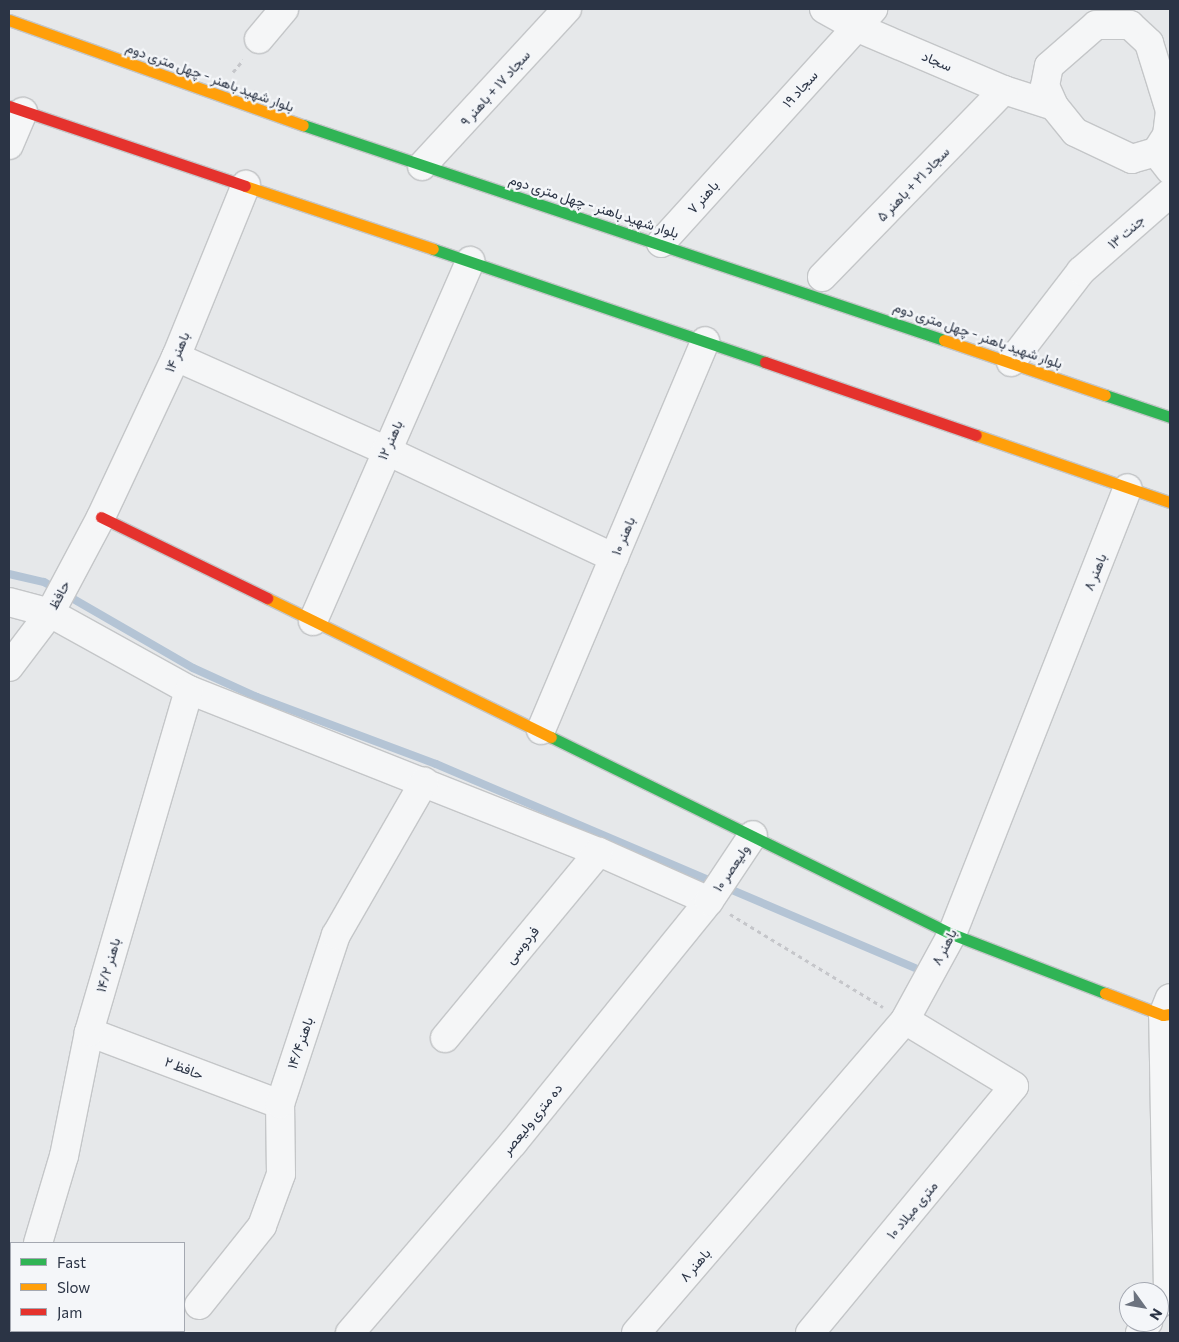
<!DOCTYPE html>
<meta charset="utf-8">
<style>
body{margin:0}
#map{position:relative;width:1179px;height:1342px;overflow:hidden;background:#e6e8ea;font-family:Commissioner,Vazirmatn,sans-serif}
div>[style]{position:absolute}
.stream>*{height:8px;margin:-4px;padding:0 4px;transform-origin:4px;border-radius:4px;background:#b4c4d5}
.path>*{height:3px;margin-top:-1.5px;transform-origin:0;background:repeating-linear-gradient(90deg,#c5c6ca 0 4px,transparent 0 8px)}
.roads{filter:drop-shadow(1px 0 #c4c6c8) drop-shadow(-1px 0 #c4c6c8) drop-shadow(0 1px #c4c6c8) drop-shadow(0 -1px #c4c6c8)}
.street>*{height:28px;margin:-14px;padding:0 14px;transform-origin:14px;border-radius:14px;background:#f5f6f7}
.fast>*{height:11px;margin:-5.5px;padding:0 5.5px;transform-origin:5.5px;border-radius:5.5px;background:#30b455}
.slow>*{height:11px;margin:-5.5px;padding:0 5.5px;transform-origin:5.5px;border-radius:5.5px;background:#ff9f0a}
.jam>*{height:11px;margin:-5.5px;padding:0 5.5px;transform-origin:5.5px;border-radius:5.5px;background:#e5322d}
span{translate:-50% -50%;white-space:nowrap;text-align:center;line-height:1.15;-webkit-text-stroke:4.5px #f4f6f9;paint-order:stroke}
.street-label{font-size:14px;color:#2b3445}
.frame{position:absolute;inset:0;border:10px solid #2b3445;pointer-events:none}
.legend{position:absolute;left:10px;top:1242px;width:175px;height:90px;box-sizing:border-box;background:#f4f6f9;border:1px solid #a4a8b1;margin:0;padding:6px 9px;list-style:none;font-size:15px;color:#2b3445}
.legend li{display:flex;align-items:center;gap:10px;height:25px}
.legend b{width:25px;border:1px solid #a4a8b1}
.north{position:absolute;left:1119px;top:1282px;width:50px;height:50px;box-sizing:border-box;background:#f4f6f9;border:1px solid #a4a8b1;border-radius:50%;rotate:122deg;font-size:14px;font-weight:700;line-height:20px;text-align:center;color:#2b3445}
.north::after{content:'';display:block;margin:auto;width:18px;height:22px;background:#6c737f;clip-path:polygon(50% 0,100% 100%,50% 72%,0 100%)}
</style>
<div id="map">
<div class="stream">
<i style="left:9px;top:574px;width:36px;rotate:13deg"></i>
<i style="left:44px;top:582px;width:172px;rotate:30deg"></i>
<i style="left:193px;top:668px;width:70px;rotate:24.4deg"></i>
<i style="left:257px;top:697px;width:191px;rotate:20.5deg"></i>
<i style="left:436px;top:764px;width:521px;rotate:23.07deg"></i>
</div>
<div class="path">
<i style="left:233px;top:72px;width:16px;rotate:-50deg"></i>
<i style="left:730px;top:914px;width:179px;rotate:31.3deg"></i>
</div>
<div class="roads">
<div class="street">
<i style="left:824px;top:9px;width:37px;rotate:29deg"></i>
<i style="left:856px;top:27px;width:161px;rotate:23.1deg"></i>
<i style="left:1004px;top:90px;width:52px;rotate:17.7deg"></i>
<i style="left:1096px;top:25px;width:34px"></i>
<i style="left:1130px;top:25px;width:26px;rotate:43deg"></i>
<i style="left:1149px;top:43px;width:71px;rotate:72.8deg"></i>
<i style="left:1170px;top:111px;width:24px;rotate:97deg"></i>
<i style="left:1167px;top:135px;width:20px;rotate:123deg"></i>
<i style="left:1156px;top:152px;width:25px;rotate:164deg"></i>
<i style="left:1132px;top:159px;width:63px;rotate:-154.7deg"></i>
<i style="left:1075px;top:132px;width:33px;rotate:-129deg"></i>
<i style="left:1054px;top:106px;width:22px;rotate:-114deg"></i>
<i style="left:1045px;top:86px;width:20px;rotate:-79deg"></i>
<i style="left:1049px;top:66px;width:62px;rotate:-41.1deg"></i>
<i style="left:259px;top:39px;width:39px;rotate:-50deg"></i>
<i style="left:9px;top:145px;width:36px;rotate:-67deg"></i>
<i style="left:1156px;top:152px;width:23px;rotate:52deg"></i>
<i style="left:422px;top:166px;width:214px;rotate:-47.3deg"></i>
<i style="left:661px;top:243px;width:316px;rotate:-47.8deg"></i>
<i style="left:822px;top:277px;width:261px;rotate:-45.8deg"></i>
<i style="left:176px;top:357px;width:229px;rotate:24deg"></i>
<i style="left:385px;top:450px;width:253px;rotate:25.2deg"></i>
<i style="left:1011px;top:362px;width:115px;rotate:-52.4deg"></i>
<i style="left:1081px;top:271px;width:118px;rotate:-41.2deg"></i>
<i style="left:9px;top:602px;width:42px;rotate:15deg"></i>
<i style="left:50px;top:613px;width:159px;rotate:29deg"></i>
<i style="left:189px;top:690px;width:441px;rotate:21.6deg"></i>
<i style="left:599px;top:852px;width:120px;rotate:24deg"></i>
<i style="left:313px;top:621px;width:393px;rotate:-66.4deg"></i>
<i style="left:9px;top:667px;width:68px;rotate:-52.8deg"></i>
<i style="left:50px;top:613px;width:109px;rotate:-62deg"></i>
<i style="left:101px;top:517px;width:177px;rotate:-64.9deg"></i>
<i style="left:176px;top:357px;width:186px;rotate:-67.9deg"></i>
<i style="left:541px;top:730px;width:422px;rotate:-67.1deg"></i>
<i style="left:89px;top:1032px;width:204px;rotate:20.7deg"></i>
<i style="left:445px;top:1038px;width:241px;rotate:-50.4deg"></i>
<i style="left:38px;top:1243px;width:91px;rotate:-73.4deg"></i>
<i style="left:64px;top:1156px;width:126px;rotate:-78.6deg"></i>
<i style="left:89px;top:1032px;width:356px;rotate:-73.7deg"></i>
<i style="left:1159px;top:1304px;width:16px;rotate:-55deg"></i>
<i style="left:1168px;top:1291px;width:276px;rotate:-91deg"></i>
<i style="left:1163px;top:1015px;width:18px;rotate:-68deg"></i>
<i style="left:199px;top:1305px;width:101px;rotate:-51.4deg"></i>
<i style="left:262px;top:1226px;width:55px;rotate:-69.9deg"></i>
<i style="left:281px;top:1174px;width:70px;rotate:-90.8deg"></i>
<i style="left:280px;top:1104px;width:178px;rotate:-71.7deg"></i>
<i style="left:336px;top:935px;width:177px;rotate:-60.1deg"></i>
<i style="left:11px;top:1333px;width:2px;rotate:-90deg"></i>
<i style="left:350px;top:1333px;width:250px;rotate:-49.4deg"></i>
<i style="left:513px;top:1143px;width:311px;rotate:-51deg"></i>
<i style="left:709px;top:901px;width:79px;rotate:-56.3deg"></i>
<i style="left:636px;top:1333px;width:413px;rotate:-49.3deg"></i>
<i style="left:905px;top:1020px;width:98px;rotate:-61.3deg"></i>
<i style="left:952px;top:934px;width:479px;rotate:-68.5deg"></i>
<i style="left:810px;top:1333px;width:320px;rotate:-50.4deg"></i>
<i style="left:1014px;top:1086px;width:127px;rotate:-148.8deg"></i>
<i style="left:1140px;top:1333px;width:14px;rotate:-54deg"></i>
</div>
<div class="fast">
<i style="left:303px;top:125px;width:676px;rotate:18.54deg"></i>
<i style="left:433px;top:249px;width:351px;rotate:18.8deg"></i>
<i style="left:1105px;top:395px;width:69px;rotate:18.7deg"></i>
<i style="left:551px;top:737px;width:447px;rotate:26.2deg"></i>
<i style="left:952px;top:934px;width:164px;rotate:21.1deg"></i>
</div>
<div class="slow">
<i style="left:9px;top:20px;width:312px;rotate:19.7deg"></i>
<i style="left:245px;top:186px;width:198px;rotate:18.5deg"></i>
<i style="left:944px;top:340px;width:170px;rotate:18.9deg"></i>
<i style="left:976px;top:435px;width:205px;rotate:19.1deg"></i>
<i style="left:267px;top:598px;width:316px;rotate:26.1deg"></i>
<i style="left:1105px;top:993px;width:62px;rotate:20.8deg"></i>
<i style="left:1163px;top:1015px;width:7px;rotate:-8deg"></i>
</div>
<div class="jam">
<i style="left:9px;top:106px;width:249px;rotate:18.7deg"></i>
<i style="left:765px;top:362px;width:223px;rotate:19.1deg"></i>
<i style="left:101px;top:517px;width:185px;rotate:26deg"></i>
</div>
</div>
<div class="street-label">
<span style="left:937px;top:61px;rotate:23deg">سجاد</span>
<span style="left:210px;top:77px;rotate:20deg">بلوار شهید باهنر - چهل متری دوم</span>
<span style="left:495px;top:88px;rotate:-48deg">سجاد ۱۷ + باهنر ۹</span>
<span style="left:800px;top:89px;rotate:-48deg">سجاد ۱۹</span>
<span style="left:913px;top:184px;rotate:-46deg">سجاد ۲۱ + باهنر ۵</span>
<span style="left:703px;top:197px;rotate:-48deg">باهنر ۷</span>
<span style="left:594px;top:206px;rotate:18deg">بلوار شهید باهنر - چهل متری دوم</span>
<span style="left:1126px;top:232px;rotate:-41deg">جنت ۱۳</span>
<span style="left:978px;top:335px;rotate:19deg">بلوار شهید باهنر - چهل متری دوم</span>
<span style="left:177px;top:352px;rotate:-67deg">باهنر ۱۴</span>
<span style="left:390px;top:440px;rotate:-66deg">باهنر ۱۲</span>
<span style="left:623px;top:536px;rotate:-67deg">باهنر ۱۰</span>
<span style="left:1095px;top:572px;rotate:-68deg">باهنر ۸</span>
<span style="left:59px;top:595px;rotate:-62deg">حافظ</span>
<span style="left:731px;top:868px;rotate:-56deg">ولیعصر ۱۰</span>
<span style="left:522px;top:945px;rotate:-50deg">فردوسی</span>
<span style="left:944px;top:947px;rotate:-63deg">باهنر ۸</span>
<span style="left:108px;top:965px;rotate:-74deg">باهنر ۱۴/۲</span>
<span style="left:300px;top:1043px;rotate:-71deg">باهنر۱۴/۴</span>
<span style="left:184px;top:1068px;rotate:21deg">حافظ ۲</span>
<span style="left:532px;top:1119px;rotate:-51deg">ده متری ولیعصر</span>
<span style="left:912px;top:1210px;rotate:-50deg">۱۰ متری میلاد</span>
<span style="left:695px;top:1265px;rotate:-49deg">باهنر ۸</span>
</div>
<div class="frame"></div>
<ul class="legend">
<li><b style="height:6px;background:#30b455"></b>Fast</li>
<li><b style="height:6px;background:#ff9f0a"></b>Slow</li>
<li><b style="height:6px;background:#e5322d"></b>Jam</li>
</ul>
<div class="north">N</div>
</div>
